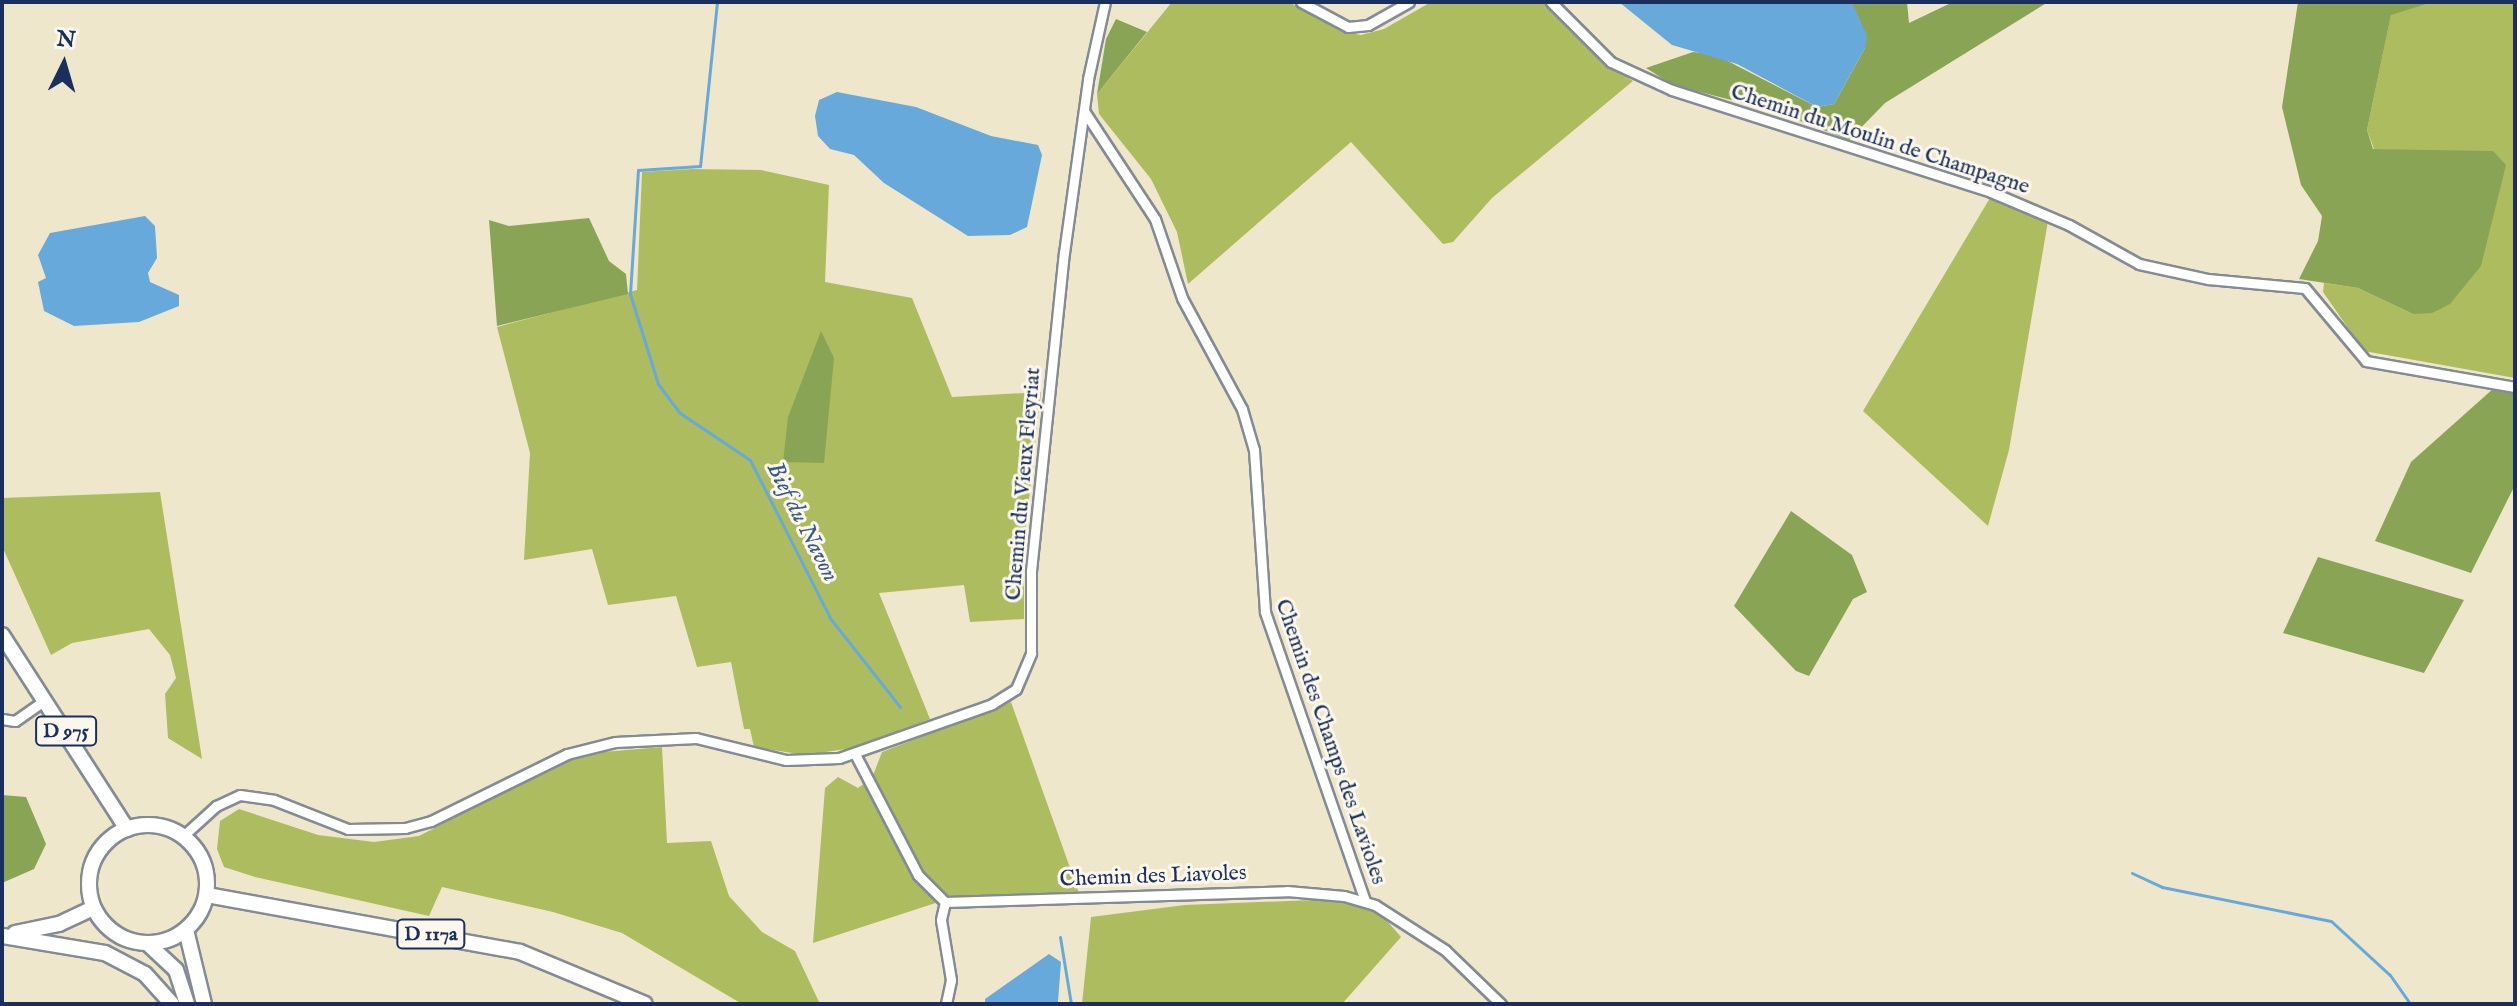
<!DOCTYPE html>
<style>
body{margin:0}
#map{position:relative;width:2517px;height:1006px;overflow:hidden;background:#eee7cb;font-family:"IM FELL English",serif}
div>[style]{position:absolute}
.green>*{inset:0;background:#adbc5f}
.forest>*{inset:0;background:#8aa456}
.water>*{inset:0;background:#67a9db}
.stream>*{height:3px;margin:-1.5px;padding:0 1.5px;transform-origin:1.5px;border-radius:1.5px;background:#67a9db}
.roads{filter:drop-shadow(2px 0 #848b94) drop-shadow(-2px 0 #848b94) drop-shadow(0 2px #848b94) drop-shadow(0 -2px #848b94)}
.minor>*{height:9px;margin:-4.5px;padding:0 4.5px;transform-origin:4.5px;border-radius:4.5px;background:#fff}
.primary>*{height:14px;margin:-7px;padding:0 7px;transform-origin:7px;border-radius:7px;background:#fff}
.primary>.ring{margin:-7px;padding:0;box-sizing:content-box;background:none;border:14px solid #fff;border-radius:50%}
span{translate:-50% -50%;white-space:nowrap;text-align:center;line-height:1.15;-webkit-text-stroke:6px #fbf7ec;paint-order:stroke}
.shield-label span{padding:2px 6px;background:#fbf7ec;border:2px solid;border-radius:6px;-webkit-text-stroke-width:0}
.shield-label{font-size:20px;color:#1b2f5e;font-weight:700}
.street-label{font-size:22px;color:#1b2f5e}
.water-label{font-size:24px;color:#365a8a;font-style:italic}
.frame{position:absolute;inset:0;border:4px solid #1b2f5e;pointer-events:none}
.north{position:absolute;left:24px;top:24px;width:80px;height:80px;-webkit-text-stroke:6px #fbf7ec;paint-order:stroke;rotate:5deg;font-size:22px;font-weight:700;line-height:32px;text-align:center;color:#1b2f5e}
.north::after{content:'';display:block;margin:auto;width:28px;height:36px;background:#1b2f5e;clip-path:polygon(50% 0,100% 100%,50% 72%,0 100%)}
</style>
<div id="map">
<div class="green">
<i style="clip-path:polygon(1172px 2px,1289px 2px,1344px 32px,1361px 35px,1384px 29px,1431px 2px,1543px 2px,1597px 57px,1633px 81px,1492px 198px,1453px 242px,1443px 244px,1351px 142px,1188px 284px,1177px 232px,1151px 179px,1099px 114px,1097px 94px)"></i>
<i style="clip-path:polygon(2433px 2px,2515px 2px,2515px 378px,2364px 351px,2323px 292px,2324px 283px,2358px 288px,2413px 314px,2428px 152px,2374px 149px,2367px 130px,2391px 14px)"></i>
<i style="clip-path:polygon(693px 169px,761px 170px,829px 185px,825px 282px,912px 298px,952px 397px,1041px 392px,1024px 543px,1024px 619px,970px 622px,964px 585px,879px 593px,930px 719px,853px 748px,805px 755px,754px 747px,750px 729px,744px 729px,731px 662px,697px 667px,676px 596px,608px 605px,592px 549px,524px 560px,530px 453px,497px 327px,637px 290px,642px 172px)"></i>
<i style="clip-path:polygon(1990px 198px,2048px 221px,2009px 450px,1988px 526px,1863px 411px)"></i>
<i style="clip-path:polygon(160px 492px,202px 759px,168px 738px,165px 694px,176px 678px,170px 655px,149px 629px,72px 643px,51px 655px,2px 546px,2px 498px)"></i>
<i style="clip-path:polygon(1011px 702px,1079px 893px,957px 896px,813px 943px,825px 788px,838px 777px,858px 788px,872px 778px,882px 752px)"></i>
<i style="clip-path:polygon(662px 747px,667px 843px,711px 841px,729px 896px,762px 932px,795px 951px,820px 1004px,742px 1004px,622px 933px,553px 912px,442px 887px,429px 916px,255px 877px,224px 867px,217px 849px,220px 821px,239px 809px,318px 835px,374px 842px,419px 836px,551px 767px,591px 753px)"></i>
<i style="clip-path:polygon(1313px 900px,1352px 902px,1381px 914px,1401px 937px,1342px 1004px,1082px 1004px,1091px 917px,1185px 905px)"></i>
</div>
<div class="forest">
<i style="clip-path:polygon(1852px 2px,1907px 2px,1909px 23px,1953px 2px,2048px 2px,1885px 103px,1849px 140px,1774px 111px,1673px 85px,1646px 68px,1693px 52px,1716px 55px,1817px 107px,1834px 104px,1865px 48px)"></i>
<i style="clip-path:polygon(2298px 2px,2433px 2px,2391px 15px,2367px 130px,2373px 149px,2493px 151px,2506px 165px,2481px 266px,2450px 304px,2432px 313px,2413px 314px,2358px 288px,2299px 279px,2318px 241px,2322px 216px,2301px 185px,2282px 107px)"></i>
<i style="clip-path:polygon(1116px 19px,1147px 32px,1097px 94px,1106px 39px)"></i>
<i style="clip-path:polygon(589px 218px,609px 261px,626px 274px,628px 294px,497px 326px,489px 220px,509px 226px)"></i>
<i style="clip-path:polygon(821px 331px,834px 358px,824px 463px,783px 462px,788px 417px)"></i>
<i style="clip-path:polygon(2494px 388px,2515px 393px,2515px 485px,2471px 573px,2375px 541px,2411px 462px)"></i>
<i style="clip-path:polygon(1791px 511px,1852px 555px,1867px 592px,1853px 599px,1809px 676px,1796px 671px,1734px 606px)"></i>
<i style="clip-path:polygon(2318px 557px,2464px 600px,2424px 673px,2283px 633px)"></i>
<i style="clip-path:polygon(2px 795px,26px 797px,46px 844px,34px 869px,2px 883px)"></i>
</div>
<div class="water">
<i style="clip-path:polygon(1619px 2px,1852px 2px,1867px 36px,1865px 48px,1834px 104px,1817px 107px,1737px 64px,1672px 45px)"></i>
<i style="clip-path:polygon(837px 92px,916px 107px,991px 136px,1038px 145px,1042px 155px,1027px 227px,1010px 235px,968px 236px,884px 183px,854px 155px,830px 149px,818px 136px,815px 116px,819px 100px)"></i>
<i style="clip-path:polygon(145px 216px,155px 226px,157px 258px,148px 273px,150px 282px,179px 295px,179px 306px,139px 322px,74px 326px,44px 311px,38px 282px,46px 278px,38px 255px,50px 233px)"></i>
<i style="clip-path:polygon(1049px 954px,1061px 962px,1058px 1002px,985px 1004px,985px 999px)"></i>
</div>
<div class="stream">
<i style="left:717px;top:2px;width:165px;rotate:95.9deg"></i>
<i style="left:700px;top:166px;width:62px;rotate:176.3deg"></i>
<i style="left:638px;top:170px;width:124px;rotate:93.7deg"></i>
<i style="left:630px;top:294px;width:94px;rotate:72.7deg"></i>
<i style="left:658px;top:384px;width:36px;rotate:53deg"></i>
<i style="left:680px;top:413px;width:84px;rotate:33.9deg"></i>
<i style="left:750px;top:460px;width:177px;rotate:63.1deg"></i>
<i style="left:830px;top:618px;width:113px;rotate:51.8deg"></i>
<i style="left:2132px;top:873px;width:33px;rotate:25deg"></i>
<i style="left:2162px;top:887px;width:172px;rotate:11.4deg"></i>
<i style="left:2331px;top:921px;width:80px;rotate:42.5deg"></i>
<i style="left:2390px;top:975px;width:35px;rotate:55deg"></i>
<i style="left:1060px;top:937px;width:68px;rotate:80.7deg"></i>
</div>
<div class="roads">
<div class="minor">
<i style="left:1301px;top:2px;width:53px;rotate:28deg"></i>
<i style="left:1348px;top:27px;width:20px;rotate:-6deg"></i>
<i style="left:1368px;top:25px;width:47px;rotate:-29.3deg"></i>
<i style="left:1551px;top:2px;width:85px;rotate:45deg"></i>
<i style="left:1611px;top:62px;width:67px;rotate:24.7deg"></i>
<i style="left:1672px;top:90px;width:335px;rotate:17.7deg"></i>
<i style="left:1991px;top:192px;width:85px;rotate:22.9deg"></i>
<i style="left:2069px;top:225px;width:80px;rotate:29.1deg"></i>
<i style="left:2139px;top:264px;width:71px;rotate:12.3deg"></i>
<i style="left:2208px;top:279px;width:97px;rotate:5.3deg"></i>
<i style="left:2305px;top:288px;width:95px;rotate:50.1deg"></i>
<i style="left:2366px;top:361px;width:151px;rotate:9.9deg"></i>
<i style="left:1084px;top:111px;width:129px;rotate:56.7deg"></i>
<i style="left:1155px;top:219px;width:83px;rotate:71.1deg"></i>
<i style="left:1182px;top:298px;width:126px;rotate:61.6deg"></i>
<i style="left:1242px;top:409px;width:43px;rotate:73.7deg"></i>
<i style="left:1254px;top:450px;width:162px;rotate:86.1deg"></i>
<i style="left:1265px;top:612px;width:306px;rotate:70.9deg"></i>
<i style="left:2px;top:719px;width:13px;rotate:9deg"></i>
<i style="left:15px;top:721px;width:37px;rotate:-35deg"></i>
<i style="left:855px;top:754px;width:136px;rotate:62.5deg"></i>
<i style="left:918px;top:875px;width:38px;rotate:45deg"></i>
<i style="left:945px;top:902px;width:342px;rotate:-1.8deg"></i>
<i style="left:1287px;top:891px;width:57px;rotate:5deg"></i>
<i style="left:1344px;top:896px;width:32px;rotate:16deg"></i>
<i style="left:1375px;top:905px;width:83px;rotate:32.7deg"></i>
<i style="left:1445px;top:950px;width:78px;rotate:44deg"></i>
<i style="left:183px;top:836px;width:45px;rotate:-42.3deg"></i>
<i style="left:216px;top:806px;width:26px;rotate:-25deg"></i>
<i style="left:240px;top:795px;width:34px;rotate:8deg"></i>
<i style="left:274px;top:800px;width:79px;rotate:21.4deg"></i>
<i style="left:348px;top:829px;width:57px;rotate:-1deg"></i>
<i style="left:405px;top:828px;width:27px;rotate:-15deg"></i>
<i style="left:431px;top:821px;width:152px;rotate:-26.2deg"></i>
<i style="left:567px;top:754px;width:49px;rotate:-14deg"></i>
<i style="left:615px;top:742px;width:81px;rotate:-2.8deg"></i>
<i style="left:696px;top:738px;width:93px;rotate:13.7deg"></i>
<i style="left:786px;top:760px;width:53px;rotate:-2.2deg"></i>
<i style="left:839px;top:758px;width:162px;rotate:-19.4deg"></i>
<i style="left:992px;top:704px;width:28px;rotate:-32deg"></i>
<i style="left:1016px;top:689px;width:39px;rotate:-67deg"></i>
<i style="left:1031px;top:653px;width:82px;rotate:-90deg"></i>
<i style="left:1031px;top:571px;width:320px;rotate:-84.1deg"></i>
<i style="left:1064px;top:253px;width:176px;rotate:-82.1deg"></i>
<i style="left:1088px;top:79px;width:79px;rotate:-77.6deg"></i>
<i style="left:945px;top:902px;width:18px;rotate:103deg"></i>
<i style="left:941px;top:920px;width:61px;rotate:80.5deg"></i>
<i style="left:951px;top:980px;width:25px;rotate:102deg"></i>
</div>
<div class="primary">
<i style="left:2px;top:635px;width:231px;rotate:57.2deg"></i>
<i class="ring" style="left:89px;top:825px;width:104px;height:104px"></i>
<i style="left:207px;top:895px;width:318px;rotate:10.3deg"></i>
<i style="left:520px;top:952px;width:135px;rotate:22.6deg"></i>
<i style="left:186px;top:930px;width:76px;rotate:76.3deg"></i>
<i style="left:15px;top:933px;width:45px;rotate:-11.6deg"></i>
<i style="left:59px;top:924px;width:38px;rotate:-25deg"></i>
<i style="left:3px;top:936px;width:103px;rotate:9.5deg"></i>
<i style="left:105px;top:953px;width:45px;rotate:27.7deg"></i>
<i style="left:145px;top:974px;width:40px;rotate:48deg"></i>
<i style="left:148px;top:944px;width:38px;rotate:43deg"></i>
<i style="left:176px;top:970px;width:36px;rotate:72deg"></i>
</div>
</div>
<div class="shield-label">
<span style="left:66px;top:731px">D 975</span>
<span style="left:431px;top:934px">D 117a</span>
</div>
<div class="street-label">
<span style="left:1880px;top:140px;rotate:18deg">Chemin du Moulin de Champagne</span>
<span style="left:1024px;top:484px;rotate:-85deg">Chemin du Vieux Fleyriat</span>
<span style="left:1330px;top:742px;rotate:71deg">Chemin des Champs des Lavioles</span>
<span style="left:1153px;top:877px;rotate:-2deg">Chemin des Liavoles</span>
</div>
<div class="water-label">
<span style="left:802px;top:522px;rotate:63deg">Bief du Navon</span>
</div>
<div class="frame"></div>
<div class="north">N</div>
</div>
